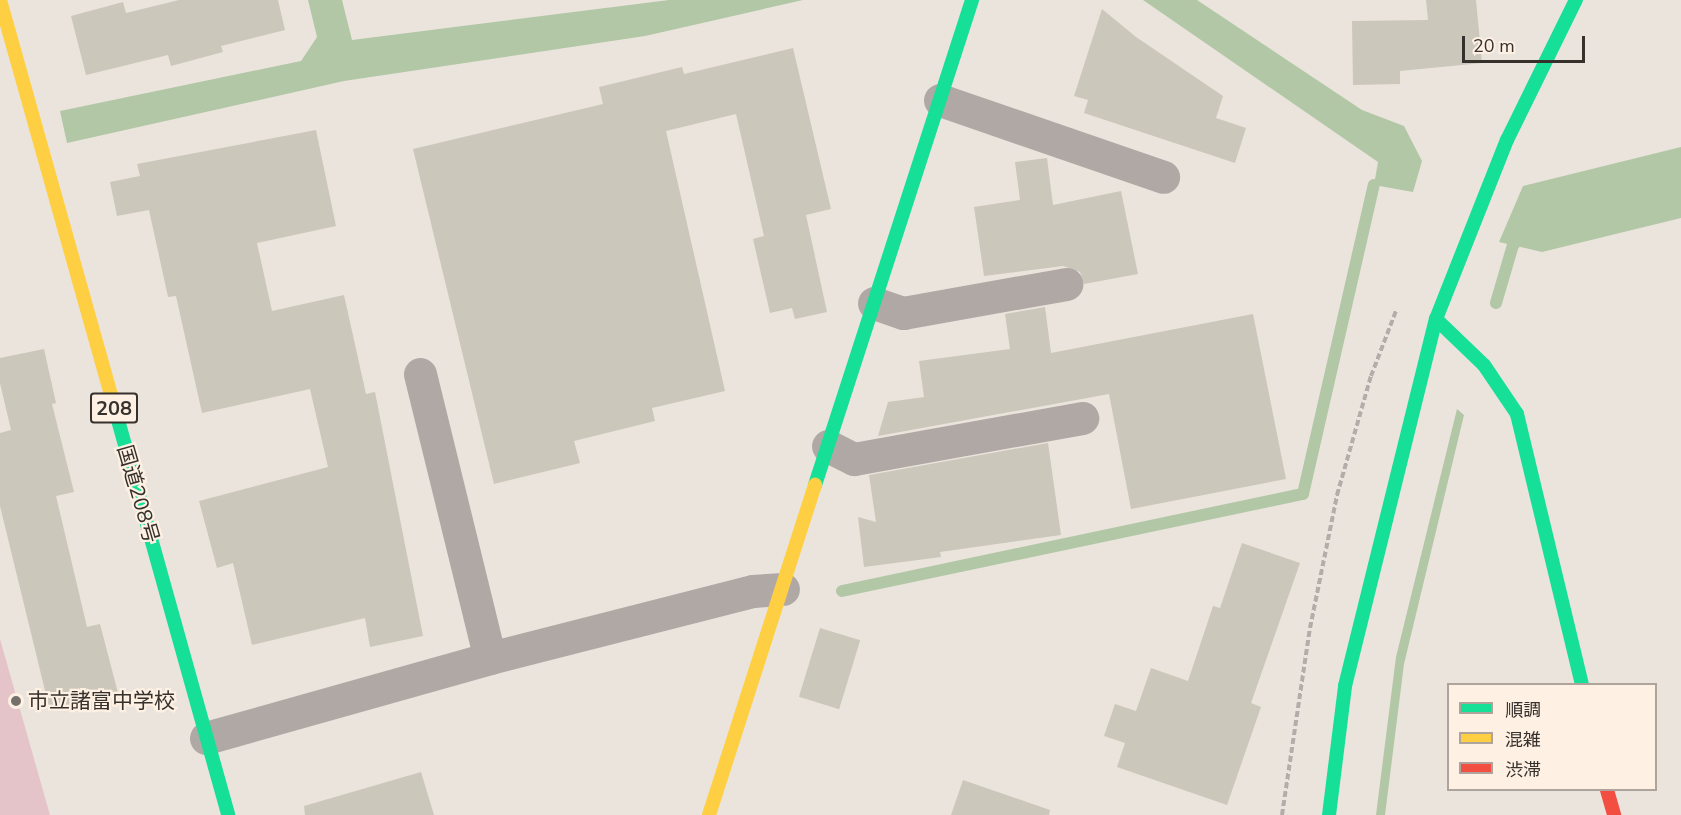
<!DOCTYPE html>
<meta charset="utf-8">
<style>
body{margin:0}
#map{position:relative;width:1681px;height:815px;overflow:hidden;background:#eae4dd;font-family:"Nunito Sans","Noto Sans JP",sans-serif}
div>[style]{position:absolute}
.green>*{inset:0;background:#e5c4c9}
.water>*{inset:0;background:#b2c7a5}
.stream>*{height:12px;margin:-6px;padding:0 6px;transform-origin:6px;border-radius:6px;background:#b2c7a5}
.building>*{inset:0;background:#cbc7ba;transform-origin:0 0}
.path>*{height:4px;margin-top:-2px;transform-origin:0;background:repeating-linear-gradient(90deg,#b3aca8 0 6px,transparent 0 9px)}
.street>*{height:33px;margin:-16.5px;padding:0 16.5px;transform-origin:16.5px;border-radius:16.5px;background:#b0a8a5}
.fast>*{height:14px;margin:-7px;padding:0 7px;transform-origin:7px;border-radius:7px;background:#16e098}
.slow>*{height:14px;margin:-7px;padding:0 7px;transform-origin:7px;border-radius:7px;background:#ffcf43}
.jam>*{height:14px;margin:-7px;padding:0 7px;transform-origin:7px;border-radius:7px;background:#f24e42}
.dots>*{width:16px;height:16px;translate:-50% -50%;box-sizing:border-box;border:3px solid #fef1e4;border-radius:50%}
span{translate:-50% -50%;white-space:nowrap;text-align:center;line-height:1.15;-webkit-text-stroke:4.5px #fef1e4;paint-order:stroke}
.shield-label span{padding:2px 4px;background:#fef1e4;border:2px solid;border-radius:4px;-webkit-text-stroke-width:0}
.shield-label{font-size:20px;color:#36312d;font-weight:700}
.street-label{font-size:21px;color:#36312d}
.poi-label{font-size:21px;color:#36312d}
.left{translate:0 -50%;text-align:left}
.legend{position:absolute;left:1447px;top:683px;width:210px;height:108px;box-sizing:border-box;background:#fef1e4;border:2px solid #aea49b;margin:0;padding:8px 10px;list-style:none;font-size:18px;color:#36312d}
.legend li{display:flex;align-items:center;gap:12px;height:30px}
.legend b{width:30px;border:2px solid #aea49b}
.scale{position:absolute;left:1462px;top:36px;width:123px;height:27px;box-sizing:border-box;border:3px solid #36312d;border-top:0;padding-left:8px;font-size:18px;line-height:21px;white-space:nowrap;color:#36312d;-webkit-text-stroke:4px #fef1e4;paint-order:stroke}
</style>
<div id="map">
<div class="green">
<i style="clip-path:polygon(0 639px,50px 815px,0 815px)"></i>
</div>
<div class="water">
<i style="clip-path:polygon(308px 0,342px 0,352px 40px,669px 0,803px 0,645px 36px,344px 81px,67px 143px,60px 111px,301px 61px,317px 37px)"></i>
<i style="clip-path:polygon(1143px 0,1197px 0,1362px 110px,1404px 126px,1422px 161px,1413px 192px,1374px 185px,1378px 162px)"></i>
<i style="clip-path:polygon(1681px 147px,1681px 218px,1542px 252px,1499px 242px,1523px 186px)"></i>
<i style="clip-path:polygon(1457px 409px,1464px 415px,1404px 664px,1385px 815px,1376px 815px,1396px 657px)"></i>
</div>
<div class="stream">
<i style="left:1496px;top:303px;width:60px;rotate:-73.7deg"></i>
<i style="left:1513px;top:245px;width:14px;rotate:-45deg"></i>
<i style="left:842px;top:591px;width:471px;rotate:-11.9deg"></i>
<i style="left:1303px;top:494px;width:317px;rotate:-77.1deg"></i>
</div>
<div class="building">
<i style="clip-path:polygon(179px 0,278px 0,285px 30px,221px 46px,223px 52px,171px 66px,168px 55px,86px 75px,71px 16px,123px 2px,126px 13px)"></i>
<i style="clip-path:polygon(1426px 0,1476px 0,1482px 63px,1400px 71px,1400px 84px,1353px 85px,1352px 21px,1428px 20px)"></i>
<i style="clip-path:polygon(1102px 9px,1136px 37px,1223px 96px,1216px 118px,1246px 128px,1235px 163px,1084px 113px,1088px 100px,1074px 96px)"></i>
<i style="clip-path:polygon(793px 48px,831px 209px,806px 215px,827px 312px,795px 319px,792px 308px,770px 313px,753px 239px,764px 236px,736px 114px,666px 131px,725px 391px,652px 408px,655px 421px,574px 441px,580px 463px,494px 484px,413px 149px,603px 104px,599px 87px,682px 67px,684px 74px)"></i>
<i style="clip-path:polygon(316px 130px,336px 226px,257px 243px,272px 311px,344px 295px,366px 394px,375px 392px,423px 636px,370px 647px,365px 618px,252px 645px,233px 563px,217px 568px,199px 501px,328px 467px,310px 389px,202px 413px,176px 296px,168px 297px,149px 210px,117px 216px,110px 182px,140px 176px,137px 164px)"></i>
<i style="clip-path:polygon(1047px 158px,1053px 205px,1121px 191px,1138px 274px,1084px 284px,1080px 272px,1063px 266px,984px 276px,974px 207px,1020px 200px,1015px 162px)"></i>
<i style="clip-path:polygon(1045px 307px,1051px 353px,1253px 314px,1286px 479px,1131px 509px,1109px 394px,878px 436px,888px 402px,924px 397px,919px 361px,1010px 349px,1005px 314px)"></i>
<i style="clip-path:polygon(44px 349px,56px 403px,52px 404px,74px 492px,56px 496px,87px 627px,100px 624px,118px 693px,50px 711px,0 506px,0 433px,11px 430px,0 383px,0 358px)"></i>
<i style="clip-path:polygon(1048px 443px,1061px 535px,940px 552px,941px 557px,864px 567px,858px 517px,876px 522px,869px 475px)"></i>
<i style="clip-path:polygon(1242px 543px,1300px 563px,1251px 703px,1261px 707px,1227px 805px,1117px 767px,1125px 743px,1104px 736px,1115px 704px,1136px 711px,1151px 668px,1188px 681px,1213px 606px,1220px 608px)"></i>
<i style="left:820px;top:628px;width:42px;height:72px;rotate:17deg"></i>
<i style="clip-path:polygon(421px 772px,434px 815px,305px 815px,304px 806px)"></i>
<i style="clip-path:polygon(963px 780px,1050px 810px,1049px 815px,951px 815px)"></i>
</div>
<div class="path">
<i style="left:1282px;top:815px;width:189px;rotate:-81.5deg"></i>
<i style="left:1310px;top:628px;width:136px;rotate:-78.5deg"></i>
<i style="left:1337px;top:495px;width:124px;rotate:-74.1deg"></i>
<i style="left:1371px;top:376px;width:70px;rotate:-69deg"></i>
</div>
<div class="street">
<i style="left:940px;top:100px;width:236px;rotate:19deg"></i>
<i style="left:874px;top:303px;width:31px;rotate:19deg"></i>
<i style="left:903px;top:313px;width:166px;rotate:-10.1deg"></i>
<i style="left:420px;top:374px;width:292px;rotate:76.2deg"></i>
<i style="left:828px;top:446px;width:29px;rotate:27deg"></i>
<i style="left:854px;top:459px;width:232px;rotate:-10.2deg"></i>
<i style="left:206px;top:738px;width:295px;rotate:-15.7deg"></i>
<i style="left:490px;top:658px;width:271px;rotate:-14.3deg"></i>
<i style="left:753px;top:591px;width:30px;rotate:-4deg"></i>
</div>
<div class="fast">
<i style="left:1436px;top:319px;width:66px;rotate:43.8deg"></i>
<i style="left:1484px;top:365px;width:59px;rotate:56deg"></i>
<i style="left:1517px;top:414px;width:278px;rotate:76.5deg"></i>
<i style="left:111px;top:395px;width:436px;rotate:74.4deg"></i>
<i style="left:815px;top:485px;width:510px;rotate:-72.06deg"></i>
<i style="left:1329px;top:815px;width:130px;rotate:-82.9deg"></i>
<i style="left:1345px;top:686px;width:378px;rotate:-76.1deg"></i>
<i style="left:1436px;top:319px;width:193px;rotate:-68.4deg"></i>
<i style="left:1507px;top:140px;width:156px;rotate:-63.8deg"></i>
</div>
<div class="slow">
<i style="left:0;top:0;width:410px;rotate:74.3deg"></i>
<i style="left:709px;top:815px;width:347px;rotate:-72.2deg"></i>
</div>
<div class="jam">
<i style="left:1607px;top:790px;width:26px;rotate:74deg"></i>
</div>
<div class="dots">
<i style="left:16px;top:701px;background:#75706b"></i>
</div>
<div class="shield-label">
<span style="left:114px;top:408px">208</span>
</div>
<div class="street-label">
<span style="left:138px;top:494px;rotate:74deg">国道208号</span>
</div>
<div class="poi-label">
<span class="left" style="left:28px;top:701px">市立諸富中学校</span>
</div>
<ul class="legend">
<li><b style="height:8px;background:#16e098"></b>順調</li>
<li><b style="height:8px;background:#ffcf43"></b>混雑</li>
<li><b style="height:8px;background:#f24e42"></b>渋滞</li>
</ul>
<div class="scale">20 m</div>
</div>
